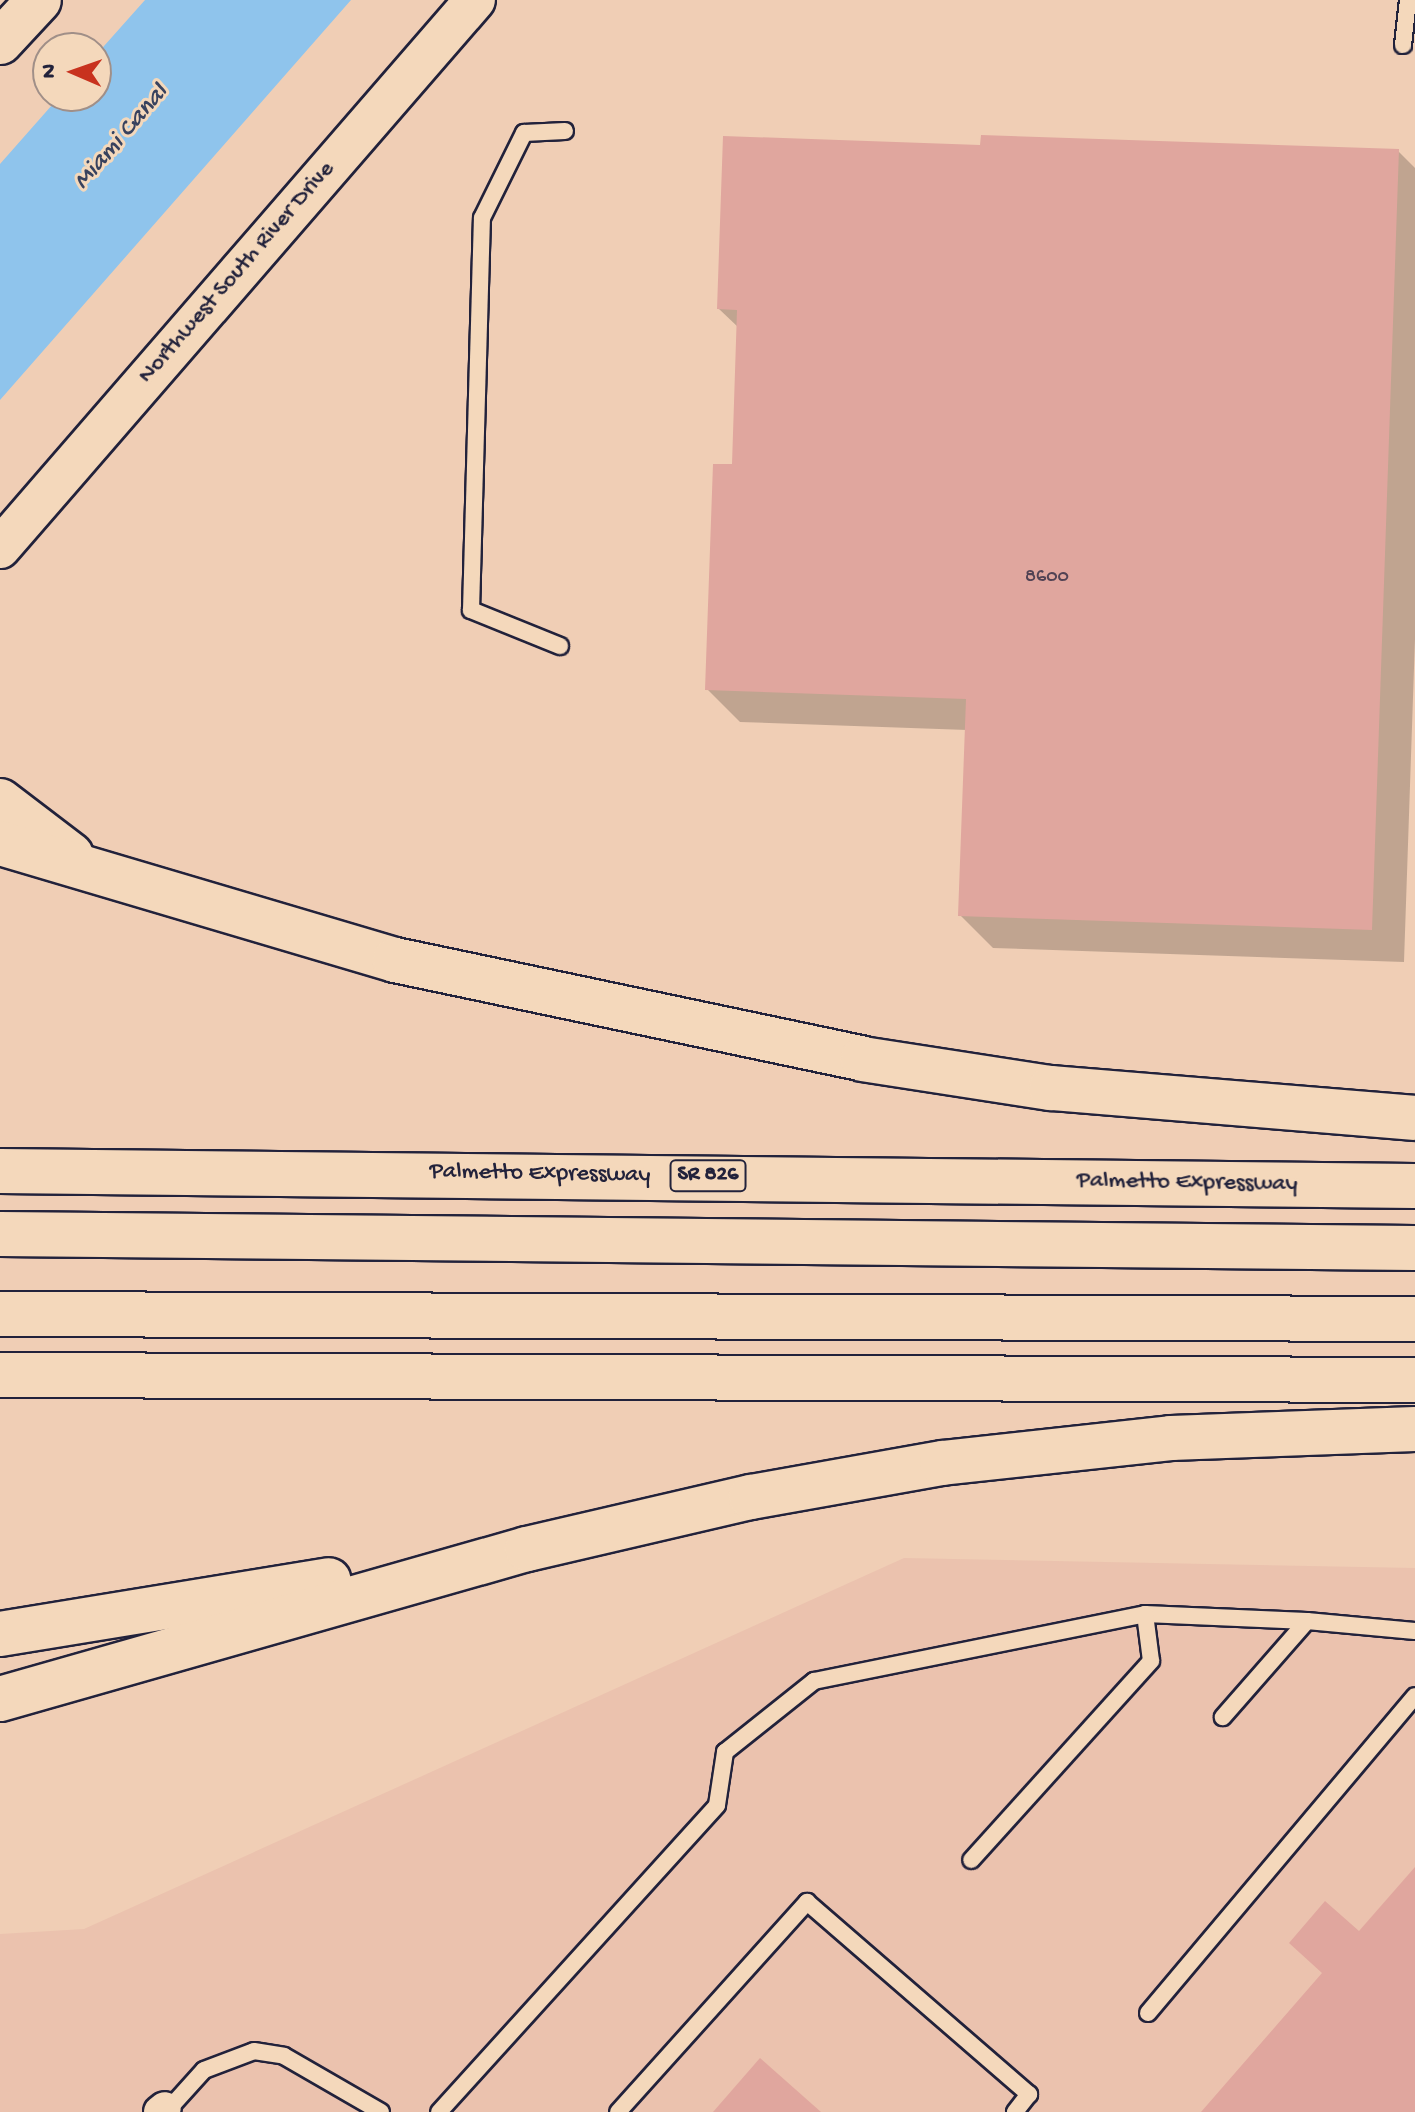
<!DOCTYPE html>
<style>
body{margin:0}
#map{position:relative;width:1415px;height:2112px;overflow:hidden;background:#f0ceb5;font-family:"Gochi Hand",sans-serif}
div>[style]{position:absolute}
.built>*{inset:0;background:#ebc2ae}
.water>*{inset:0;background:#8fc4ec}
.shadow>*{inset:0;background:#0003}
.building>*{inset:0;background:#e0a69e}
.roads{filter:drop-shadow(2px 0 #22223b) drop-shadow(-2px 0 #22223b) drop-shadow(0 2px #22223b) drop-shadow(0 -2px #22223b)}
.service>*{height:16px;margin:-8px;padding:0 8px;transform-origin:8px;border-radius:8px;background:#f4d8bb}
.minor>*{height:32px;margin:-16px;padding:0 16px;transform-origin:16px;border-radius:16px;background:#f4d8bb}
.tertiary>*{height:40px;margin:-20px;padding:0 20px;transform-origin:20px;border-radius:20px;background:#f4d8bb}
.trunk>*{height:44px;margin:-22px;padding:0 22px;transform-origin:22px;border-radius:22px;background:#f4d8bb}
.motorway>*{height:44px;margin:-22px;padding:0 22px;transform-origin:22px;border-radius:22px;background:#f4d8bb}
span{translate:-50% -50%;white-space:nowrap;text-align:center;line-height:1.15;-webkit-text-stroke:6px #f4d8bb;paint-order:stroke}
.number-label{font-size:20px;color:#524354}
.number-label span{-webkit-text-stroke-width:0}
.shield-label span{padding:2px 6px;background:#f4d8bb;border:2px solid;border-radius:6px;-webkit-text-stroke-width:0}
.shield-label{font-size:22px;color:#22223b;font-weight:700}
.street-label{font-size:24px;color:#22223b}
.water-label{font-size:26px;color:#38425e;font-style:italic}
.north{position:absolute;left:32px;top:32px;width:80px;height:80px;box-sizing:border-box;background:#f4d8bb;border:2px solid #a08f88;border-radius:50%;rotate:272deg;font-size:22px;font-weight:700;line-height:32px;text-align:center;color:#22223b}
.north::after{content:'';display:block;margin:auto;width:28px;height:36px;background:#c8321e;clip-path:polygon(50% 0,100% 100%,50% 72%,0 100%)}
</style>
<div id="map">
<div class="built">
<i style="clip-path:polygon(904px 1558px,1415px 1568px,1415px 2112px,0 2112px,0 1934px,84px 1929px)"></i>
</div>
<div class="water">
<i style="clip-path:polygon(145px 0,351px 0,0 400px,0 164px,60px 96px,96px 96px,96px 55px)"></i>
</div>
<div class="shadow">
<i style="clip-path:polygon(982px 147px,1398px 151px,1415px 168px,1415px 639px,1404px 962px,993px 948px,960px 915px,967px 730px,740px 722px,707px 689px,734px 466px,739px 328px,719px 309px)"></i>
</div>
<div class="building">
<i style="clip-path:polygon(981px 135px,1399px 149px,1372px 930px,958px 916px,966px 699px,705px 690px,713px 464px,732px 464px,737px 310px,717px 309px,723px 136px,980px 145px)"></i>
<i style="clip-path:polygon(1415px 1867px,1415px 2112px,1201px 2112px,1322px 1973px,1289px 1943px,1325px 1901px,1359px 1931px)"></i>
<i style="clip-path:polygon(760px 2058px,821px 2112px,713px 2112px)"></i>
</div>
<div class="roads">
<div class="service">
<i style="left:1403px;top:45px;width:45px;rotate:-83.7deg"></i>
<i style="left:560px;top:646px;width:96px;rotate:-158deg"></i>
<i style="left:471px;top:610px;width:392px;rotate:-88.4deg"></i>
<i style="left:482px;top:218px;width:95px;rotate:-63.7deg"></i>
<i style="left:524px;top:133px;width:41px;rotate:-2.8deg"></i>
<i style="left:1145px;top:1614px;width:162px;rotate:2.5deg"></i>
<i style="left:1307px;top:1621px;width:128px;rotate:131.2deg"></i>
<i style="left:1307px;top:1621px;width:108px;rotate:5.3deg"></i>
<i style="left:1148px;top:2013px;width:414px;rotate:-49.9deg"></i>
<i style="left:167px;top:2111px;width:55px;rotate:-47.9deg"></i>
<i style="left:204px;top:2070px;width:53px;rotate:-20.8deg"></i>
<i style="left:254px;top:2051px;width:30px;rotate:9deg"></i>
<i style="left:284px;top:2056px;width:112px;rotate:30deg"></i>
<i style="left:439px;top:2112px;width:414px;rotate:-47.8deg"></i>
<i style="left:717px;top:1805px;width:54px;rotate:-81.4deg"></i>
<i style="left:725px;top:1752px;width:114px;rotate:-38.6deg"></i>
<i style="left:814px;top:1681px;width:338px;rotate:-11.4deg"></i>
<i style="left:1145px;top:1614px;width:47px;rotate:82.7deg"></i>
<i style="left:1151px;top:1661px;width:268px;rotate:132.1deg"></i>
<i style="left:618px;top:2112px;width:283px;rotate:-48deg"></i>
<i style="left:807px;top:1902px;width:294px;rotate:40.9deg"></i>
<i style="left:1029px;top:2094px;width:23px;rotate:128deg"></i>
</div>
<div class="minor">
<i style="left:160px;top:2112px;width:6px;rotate:-39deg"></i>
</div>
<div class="tertiary">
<i style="left:0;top:548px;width:725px;rotate:-49.08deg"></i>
</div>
<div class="trunk">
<i style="left:0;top:42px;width:57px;rotate:-47.1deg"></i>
</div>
<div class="motorway">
<i style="left:0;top:801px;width:89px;rotate:37.3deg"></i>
<i style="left:0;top:843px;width:412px;rotate:16.5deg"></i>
<i style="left:395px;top:960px;width:478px;rotate:11.9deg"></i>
<i style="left:863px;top:1059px;width:190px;rotate:8.8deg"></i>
<i style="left:1051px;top:1088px;width:365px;rotate:4.7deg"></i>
<i style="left:0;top:1171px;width:1415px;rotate:0.61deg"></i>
<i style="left:0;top:1234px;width:1415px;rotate:0.57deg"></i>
<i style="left:0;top:1314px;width:1415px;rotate:0.2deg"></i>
<i style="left:0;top:1375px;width:1415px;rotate:0.2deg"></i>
<i style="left:0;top:1634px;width:333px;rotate:-9.3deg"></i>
<i style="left:0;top:1699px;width:548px;rotate:-15.89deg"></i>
<i style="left:527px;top:1549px;width:230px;rotate:-13.1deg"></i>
<i style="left:751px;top:1497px;width:194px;rotate:-10.1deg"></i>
<i style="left:942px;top:1463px;width:230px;rotate:-6.2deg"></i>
<i style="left:1171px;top:1438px;width:244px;rotate:-2.1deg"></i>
</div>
</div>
<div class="number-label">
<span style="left:1047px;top:577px">8600</span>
</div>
<div class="shield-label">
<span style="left:708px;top:1176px">SR 826</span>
</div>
<div class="street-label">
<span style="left:237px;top:273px;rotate:-49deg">Northwest South River Drive</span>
<span style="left:540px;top:1174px;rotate:1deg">Palmetto Expressway</span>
<span style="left:1187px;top:1183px;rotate:1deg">Palmetto Expressway</span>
</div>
<div class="water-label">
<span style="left:122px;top:138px;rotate:-49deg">Miami Canal</span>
</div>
<div class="north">N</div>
</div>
